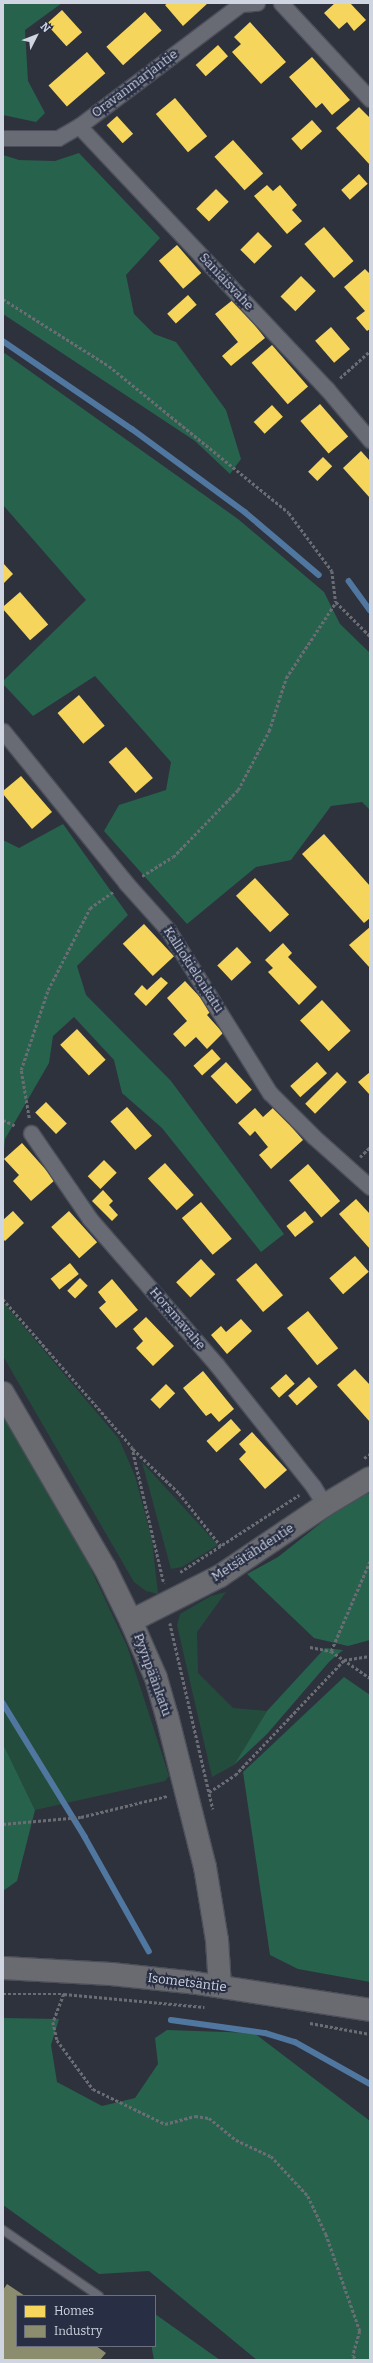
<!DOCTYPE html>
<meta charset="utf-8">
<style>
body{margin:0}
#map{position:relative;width:373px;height:2363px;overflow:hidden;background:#2e323d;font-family:Bitter,serif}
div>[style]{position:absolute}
.green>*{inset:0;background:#244c3c}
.forest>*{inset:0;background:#27624c}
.homes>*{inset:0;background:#f6d55c;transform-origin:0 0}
.industry>*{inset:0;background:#8c8c6e}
.stream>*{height:5.5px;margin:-2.75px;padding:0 2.75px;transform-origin:2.75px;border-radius:2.75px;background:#5077a0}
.path>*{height:2.5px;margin-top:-1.25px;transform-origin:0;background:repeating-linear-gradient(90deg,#6a6d74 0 3px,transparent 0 5px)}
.roads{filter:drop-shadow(1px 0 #4c4f59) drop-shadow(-1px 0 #4c4f59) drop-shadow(0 1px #4c4f59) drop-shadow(0 -1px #4c4f59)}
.lane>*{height:8px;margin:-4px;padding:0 4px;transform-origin:4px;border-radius:4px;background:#686b74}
.street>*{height:15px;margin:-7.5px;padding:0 7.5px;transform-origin:7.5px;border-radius:7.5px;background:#686b74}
.secondary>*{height:22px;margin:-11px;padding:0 11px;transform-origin:11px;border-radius:11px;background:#6a6b71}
span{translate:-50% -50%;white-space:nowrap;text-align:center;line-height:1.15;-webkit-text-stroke:4px #282e43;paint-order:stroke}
.street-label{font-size:13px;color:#d0d5e2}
.frame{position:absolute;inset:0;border:4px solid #d0d5e2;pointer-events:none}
.legend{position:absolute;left:16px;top:2295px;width:140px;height:52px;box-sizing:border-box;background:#282e43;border:1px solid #6b7183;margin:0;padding:5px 7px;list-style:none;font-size:12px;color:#d0d5e2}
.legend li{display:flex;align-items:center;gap:8px;height:20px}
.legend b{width:20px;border:1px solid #6b7183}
.north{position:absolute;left:16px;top:16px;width:40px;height:40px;-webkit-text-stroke:3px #282e43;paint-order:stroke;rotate:48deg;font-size:11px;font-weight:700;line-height:16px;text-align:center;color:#d0d5e2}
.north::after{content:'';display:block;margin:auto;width:14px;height:18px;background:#d0d5e2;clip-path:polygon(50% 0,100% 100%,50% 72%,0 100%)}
</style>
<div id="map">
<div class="green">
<i style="clip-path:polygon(3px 1302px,119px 1439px,135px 1476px,152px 1540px,158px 1594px,146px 1591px,134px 1582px,3px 1356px)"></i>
<i style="clip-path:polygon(3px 1415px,88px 1563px,127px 1646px,169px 1776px,165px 1781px,35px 1810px,3px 1744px)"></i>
<i style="clip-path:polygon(142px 1462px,218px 1545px,182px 1567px,171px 1569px)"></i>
<i style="clip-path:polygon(226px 1592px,197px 1632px,198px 1673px,233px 1708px,267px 1711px,234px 1765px,212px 1777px,177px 1625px,180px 1614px,211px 1596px)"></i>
</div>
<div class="forest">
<i style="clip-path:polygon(3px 3px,62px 3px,25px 30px,28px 81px,45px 113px,36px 122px,3px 115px)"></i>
<i style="clip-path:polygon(79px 153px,160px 238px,126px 275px,134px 314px,154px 334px,176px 342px,226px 410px,241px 459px,230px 474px,195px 441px,3px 314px,3px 155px,19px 160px,55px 161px)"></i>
<i style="clip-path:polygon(3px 352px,238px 519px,324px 592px,340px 624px,370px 653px,370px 810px,362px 802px,331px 806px,291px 860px,256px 867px,187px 924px,104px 831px,119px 805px,166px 790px,171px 762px,95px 676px,33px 716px,3px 684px,3px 681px,86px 600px,3px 505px)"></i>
<i style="clip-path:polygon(63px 824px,128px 915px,77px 966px,86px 995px,171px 1081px,284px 1234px,261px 1252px,162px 1128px,122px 1093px,114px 1060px,74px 1017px,53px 1036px,49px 1063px,5px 1139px,3px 1161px,3px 840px,19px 848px)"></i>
<i style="clip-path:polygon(370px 1493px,370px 1640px,348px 1646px,314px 1638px,247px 1574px,278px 1557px,350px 1500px)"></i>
<i style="clip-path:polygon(325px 1648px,343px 1650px,329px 1662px,267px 1734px,234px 1765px,267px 1711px)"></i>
<i style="clip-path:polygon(344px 1677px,370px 1695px,370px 1982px,298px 1969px,270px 1955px,243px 1772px)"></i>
<i style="clip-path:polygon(3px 1744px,35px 1810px,17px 1881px,3px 1891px)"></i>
<i style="clip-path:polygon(3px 2018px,59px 2019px,51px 2045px,57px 2082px,102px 2106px,135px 2098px,158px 2064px,155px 2038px,167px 2030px,254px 2033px,370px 2121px,370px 2360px,257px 2360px,149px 2271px,99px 2274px,3px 2205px)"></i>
<i style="clip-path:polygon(155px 2314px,220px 2360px,154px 2360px,152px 2349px,152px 2346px,155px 2346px)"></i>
</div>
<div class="homes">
<i style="clip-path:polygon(168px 3px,208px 3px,183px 26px,165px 5px)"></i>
<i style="clip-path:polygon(335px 3px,350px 3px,366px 20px,354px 31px,347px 22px,339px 29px,324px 13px)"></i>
<i style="left:62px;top:10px;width:30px;height:21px;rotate:48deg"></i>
<i style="left:145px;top:12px;width:25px;height:52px;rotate:48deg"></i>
<i style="clip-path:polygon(250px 22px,286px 62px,261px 84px,232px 52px,241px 44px,234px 37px)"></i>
<i style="left:218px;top:45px;width:15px;height:30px;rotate:48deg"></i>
<i style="left:87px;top:52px;width:28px;height:51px;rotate:49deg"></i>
<i style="clip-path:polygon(312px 57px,350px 100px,332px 115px,322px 103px,316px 108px,289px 77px)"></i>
<i style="left:175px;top:98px;width:50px;height:25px;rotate:50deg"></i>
<i style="clip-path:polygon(359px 107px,370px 118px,370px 165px,336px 128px)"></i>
<i style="left:117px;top:116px;width:24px;height:14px;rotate:48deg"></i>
<i style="left:312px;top:120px;width:15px;height:28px;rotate:48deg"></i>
<i style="left:233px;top:140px;width:45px;height:25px;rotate:48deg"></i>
<i style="left:359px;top:174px;width:13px;height:24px;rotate:48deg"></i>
<i style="clip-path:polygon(267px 185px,273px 191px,280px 185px,297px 205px,292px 210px,302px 221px,287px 234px,254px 196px)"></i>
<i style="left:216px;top:189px;width:18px;height:28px;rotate:45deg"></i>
<i style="left:324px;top:227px;width:45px;height:26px;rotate:49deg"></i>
<i style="left:258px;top:232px;width:20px;height:25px;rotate:45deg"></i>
<i style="left:177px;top:245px;width:37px;height:24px;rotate:49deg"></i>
<i style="clip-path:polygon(365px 269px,370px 274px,370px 329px,367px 331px,356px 318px,365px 311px,344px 287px)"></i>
<i style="left:301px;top:276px;width:21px;height:29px;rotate:45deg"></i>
<i style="left:188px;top:295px;width:13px;height:28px;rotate:48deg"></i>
<i style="clip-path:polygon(234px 299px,265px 338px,231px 366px,222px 356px,238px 342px,215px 314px)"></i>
<i style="left:331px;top:327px;width:29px;height:21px;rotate:49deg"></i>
<i style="left:272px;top:345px;width:55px;height:27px;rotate:49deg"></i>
<i style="left:320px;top:404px;width:43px;height:26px;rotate:49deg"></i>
<i style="left:272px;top:405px;width:16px;height:25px;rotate:47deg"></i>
<i style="clip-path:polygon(361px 451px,370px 461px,370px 498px,343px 468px)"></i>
<i style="left:323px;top:457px;width:13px;height:21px;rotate:45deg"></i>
<i style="clip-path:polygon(3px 563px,13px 574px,3px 584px)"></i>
<i style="left:20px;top:592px;width:43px;height:24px;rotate:49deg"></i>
<i style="left:79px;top:695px;width:40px;height:28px;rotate:50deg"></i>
<i style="left:126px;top:747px;width:41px;height:23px;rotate:49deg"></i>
<i style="clip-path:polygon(21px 776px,52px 812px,32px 829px,3px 794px,3px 791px)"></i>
<i style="clip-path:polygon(324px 834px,370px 886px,370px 918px,364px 923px,302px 854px)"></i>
<i style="left:255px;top:878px;width:50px;height:26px;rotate:47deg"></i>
<i style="left:144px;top:924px;width:44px;height:29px;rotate:47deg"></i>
<i style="clip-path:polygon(370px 927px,370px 968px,349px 945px)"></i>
<i style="clip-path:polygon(283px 943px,292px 953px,288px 957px,317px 987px,299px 1005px,268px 972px,273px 968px,265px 960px)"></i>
<i style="left:237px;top:947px;width:21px;height:27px;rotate:47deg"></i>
<i style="clip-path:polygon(161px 977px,168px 983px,146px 1006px,134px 994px,142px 985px,147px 990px)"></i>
<i style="clip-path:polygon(185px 981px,212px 1010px,207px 1015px,223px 1033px,207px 1049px,196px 1037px,185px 1047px,173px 1034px,187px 1021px,167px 998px)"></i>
<i style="left:322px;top:1000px;width:42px;height:30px;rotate:47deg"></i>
<i style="left:77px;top:1029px;width:42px;height:23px;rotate:47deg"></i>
<i style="left:212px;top:1049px;width:13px;height:25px;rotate:48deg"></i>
<i style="left:226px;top:1062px;width:38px;height:21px;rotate:47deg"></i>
<i style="left:317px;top:1062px;width:15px;height:36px;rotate:48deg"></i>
<i style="left:337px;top:1072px;width:14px;height:45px;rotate:45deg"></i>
<i style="clip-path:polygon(370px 1072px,370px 1095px,358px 1082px)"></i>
<i style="left:46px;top:1102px;width:30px;height:15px;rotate:46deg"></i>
<i style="left:127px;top:1107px;width:38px;height:22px;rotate:49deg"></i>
<i style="clip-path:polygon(274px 1107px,303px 1140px,271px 1169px,259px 1155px,268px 1147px,255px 1131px,250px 1136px,238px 1123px,255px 1108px,263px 1117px)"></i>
<i style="clip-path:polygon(22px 1143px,55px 1180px,31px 1201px,13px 1181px,19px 1175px,4px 1159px)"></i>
<i style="left:104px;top:1160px;width:18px;height:23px;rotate:45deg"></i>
<i style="left:165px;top:1163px;width:43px;height:23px;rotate:48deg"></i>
<i style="left:308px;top:1164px;width:49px;height:25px;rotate:49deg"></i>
<i style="clip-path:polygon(103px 1190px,113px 1201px,109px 1205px,118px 1215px,112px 1221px,92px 1201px)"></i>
<i style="clip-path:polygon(356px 1199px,370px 1214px,370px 1249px,339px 1214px)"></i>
<i style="left:201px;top:1202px;width:48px;height:25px;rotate:50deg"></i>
<i style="clip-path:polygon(13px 1211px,24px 1223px,5px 1241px,3px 1239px,3px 1220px)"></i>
<i style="left:69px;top:1211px;width:42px;height:24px;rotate:48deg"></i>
<i style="left:305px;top:1211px;width:14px;height:24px;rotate:51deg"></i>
<i style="left:355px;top:1256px;width:21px;height:34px;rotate:49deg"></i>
<i style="left:201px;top:1259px;width:21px;height:34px;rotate:47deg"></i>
<i style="left:70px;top:1263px;width:14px;height:25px;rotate:51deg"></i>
<i style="left:256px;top:1263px;width:42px;height:26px;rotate:50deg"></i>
<i style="left:80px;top:1278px;width:11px;height:18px;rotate:45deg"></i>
<i style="clip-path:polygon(112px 1279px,138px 1310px,116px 1328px,99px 1308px,106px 1302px,98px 1292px)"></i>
<i style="left:308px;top:1311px;width:48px;height:27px;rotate:51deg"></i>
<i style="clip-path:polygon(146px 1317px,174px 1346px,153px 1366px,136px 1348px,143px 1341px,133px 1329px)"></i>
<i style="clip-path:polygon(241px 1319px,252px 1331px,227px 1354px,211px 1335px,221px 1326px,226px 1332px)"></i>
<i style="clip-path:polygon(355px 1369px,370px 1385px,370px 1422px,337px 1385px)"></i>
<i style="clip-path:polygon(203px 1371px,234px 1409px,219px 1422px,211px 1413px,206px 1416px,183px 1388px)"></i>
<i style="left:286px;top:1374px;width:13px;height:21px;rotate:48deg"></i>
<i style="left:309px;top:1377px;width:13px;height:28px;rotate:48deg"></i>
<i style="left:166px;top:1384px;width:13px;height:22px;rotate:45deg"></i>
<i style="left:231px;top:1419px;width:15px;height:33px;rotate:48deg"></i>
<i style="clip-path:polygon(252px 1432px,287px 1470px,265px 1489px,239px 1459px,246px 1452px,239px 1444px)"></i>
</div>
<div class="industry">
<i style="clip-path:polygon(7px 2284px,25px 2296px,17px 2296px,17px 2346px,96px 2346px,106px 2353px,100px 2360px,3px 2360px,3px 2290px)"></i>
</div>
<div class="stream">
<i style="left:3px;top:341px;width:156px;rotate:34.3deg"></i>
<i style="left:132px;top:429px;width:140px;rotate:36.3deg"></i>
<i style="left:245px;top:512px;width:97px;rotate:40.4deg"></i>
<i style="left:349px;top:581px;width:36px;rotate:54deg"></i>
<i style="left:3px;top:1703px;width:157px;rotate:58.5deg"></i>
<i style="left:85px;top:1837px;width:131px;rotate:60.7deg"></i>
<i style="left:171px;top:2020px;width:95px;rotate:7.9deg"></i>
<i style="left:265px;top:2033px;width:31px;rotate:17deg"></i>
<i style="left:295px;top:2042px;width:86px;rotate:29.2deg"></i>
</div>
<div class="path">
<i style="left:3px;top:299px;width:125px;rotate:32.3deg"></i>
<i style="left:109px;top:366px;width:232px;rotate:39.2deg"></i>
<i style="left:289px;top:513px;width:72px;rotate:53.4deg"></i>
<i style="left:332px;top:571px;width:31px;rotate:83deg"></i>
<i style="left:336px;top:602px;width:48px;rotate:45deg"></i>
<i style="left:340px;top:378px;width:40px;rotate:-42deg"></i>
<i style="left:142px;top:876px;width:36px;rotate:-32deg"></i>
<i style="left:173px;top:857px;width:93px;rotate:-45.9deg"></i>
<i style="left:238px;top:790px;width:67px;rotate:-62.3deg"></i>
<i style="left:269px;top:731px;width:56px;rotate:-72.2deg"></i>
<i style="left:286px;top:678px;width:91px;rotate:-56.7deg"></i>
<i style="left:29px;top:1118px;width:49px;rotate:-99.5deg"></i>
<i style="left:21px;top:1070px;width:84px;rotate:-71.4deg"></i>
<i style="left:48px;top:990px;width:92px;rotate:-62.9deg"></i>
<i style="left:90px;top:908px;width:28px;rotate:-35deg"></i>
<i style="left:3px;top:1120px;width:14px;rotate:25deg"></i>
<i style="left:360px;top:1157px;width:14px;rotate:-45deg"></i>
<i style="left:3px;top:1299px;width:196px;rotate:48.9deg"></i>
<i style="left:132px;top:1447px;width:140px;rotate:76.8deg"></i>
<i style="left:133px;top:1449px;width:64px;rotate:43.7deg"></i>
<i style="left:179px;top:1493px;width:68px;rotate:51.6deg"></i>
<i style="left:364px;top:1458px;width:7px;rotate:-34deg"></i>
<i style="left:180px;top:1572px;width:142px;rotate:-32.9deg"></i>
<i style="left:170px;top:1623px;width:191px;rotate:77deg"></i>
<i style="left:310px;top:1647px;width:21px;rotate:11deg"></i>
<i style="left:331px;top:1651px;width:47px;rotate:34.7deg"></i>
<i style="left:331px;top:1651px;width:98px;rotate:-66.6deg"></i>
<i style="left:209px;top:1792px;width:31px;rotate:-33deg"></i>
<i style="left:235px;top:1775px;width:158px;rotate:-46.5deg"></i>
<i style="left:344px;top:1660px;width:26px;rotate:-9deg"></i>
<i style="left:3px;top:1824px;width:78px;rotate:-5.1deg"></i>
<i style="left:81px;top:1817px;width:89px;rotate:-13.7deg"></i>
<i style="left:3px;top:1994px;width:61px"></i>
<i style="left:64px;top:1994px;width:141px;rotate:5.3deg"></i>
<i style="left:64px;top:1994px;width:30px;rotate:111deg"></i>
<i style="left:53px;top:2022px;width:18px;rotate:77deg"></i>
<i style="left:57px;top:2040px;width:61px;rotate:53.7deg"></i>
<i style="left:93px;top:2089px;width:80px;rotate:25.9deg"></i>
<i style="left:165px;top:2124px;width:31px;rotate:-15deg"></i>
<i style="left:195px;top:2116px;width:14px;rotate:8deg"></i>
<i style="left:209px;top:2118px;width:35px;rotate:39deg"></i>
<i style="left:236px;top:2140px;width:38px;rotate:25deg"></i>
<i style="left:271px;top:2156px;width:54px;rotate:47.2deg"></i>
<i style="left:308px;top:2196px;width:42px;rotate:64.7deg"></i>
<i style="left:326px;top:2234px;width:103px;rotate:70.7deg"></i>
<i style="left:360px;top:2331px;width:26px;rotate:106deg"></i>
<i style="left:353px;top:2356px;width:6px;rotate:39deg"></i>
<i style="left:310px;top:2023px;width:61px;rotate:10.4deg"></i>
</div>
<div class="roads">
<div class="lane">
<i style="left:3px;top:2230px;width:116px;rotate:34.5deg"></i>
</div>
<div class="street">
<i style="left:281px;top:3px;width:131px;rotate:47.2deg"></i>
<i style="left:79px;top:126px;width:361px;rotate:46.7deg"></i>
<i style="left:327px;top:389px;width:67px;rotate:49.9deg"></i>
<i style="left:3px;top:138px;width:55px"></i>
<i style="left:58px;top:138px;width:24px;rotate:-30deg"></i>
<i style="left:79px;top:126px;width:203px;rotate:-37deg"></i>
<i style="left:241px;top:4px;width:16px;rotate:-4deg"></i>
<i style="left:3px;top:731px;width:196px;rotate:51deg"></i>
<i style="left:126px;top:883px;width:63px;rotate:48.2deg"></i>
<i style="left:168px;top:930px;width:192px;rotate:58deg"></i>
<i style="left:270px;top:1093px;width:62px;rotate:45deg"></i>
<i style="left:314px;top:1137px;width:75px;rotate:41.8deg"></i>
<i style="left:31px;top:1133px;width:104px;rotate:55.5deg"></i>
<i style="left:90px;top:1219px;width:192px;rotate:49deg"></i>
<i style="left:216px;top:1364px;width:156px;rotate:51.5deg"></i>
<i style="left:313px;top:1486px;width:22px;rotate:58deg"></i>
</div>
<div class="secondary">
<i style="left:3px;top:1393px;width:203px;rotate:59.8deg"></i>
<i style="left:105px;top:1568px;width:59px;rotate:63.9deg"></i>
<i style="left:131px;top:1621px;width:62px;rotate:66.3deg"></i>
<i style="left:156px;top:1678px;width:40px;rotate:74deg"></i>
<i style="left:167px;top:1716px;width:156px;rotate:75.9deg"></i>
<i style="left:205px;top:1867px;width:74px;rotate:80.7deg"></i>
<i style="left:217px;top:1940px;width:46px;rotate:86.3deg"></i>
<i style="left:131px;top:1621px;width:100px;rotate:-26.8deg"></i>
<i style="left:220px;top:1576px;width:127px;rotate:-34.1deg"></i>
<i style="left:325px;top:1505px;width:52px;rotate:-31deg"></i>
<i style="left:3px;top:1968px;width:108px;rotate:3.2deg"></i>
<i style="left:111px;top:1974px;width:85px;rotate:6deg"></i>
<i style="left:196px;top:1983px;width:176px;rotate:8.8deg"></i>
</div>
</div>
<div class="street-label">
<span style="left:135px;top:84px;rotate:-37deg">Oravanmarjantie</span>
<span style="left:226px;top:282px;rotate:47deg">Saniaisvahe</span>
<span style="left:193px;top:970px;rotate:57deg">Kalliokielonkatu</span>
<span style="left:177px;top:1319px;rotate:49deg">Horsmavahe</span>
<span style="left:253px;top:1553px;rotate:-33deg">Metsätähdentie</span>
<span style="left:152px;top:1675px;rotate:70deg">Pyynpäänkatu</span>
<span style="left:187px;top:1983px;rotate:7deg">Isometsäntie</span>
</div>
<div class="frame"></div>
<ul class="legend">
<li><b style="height:11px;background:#f6d55c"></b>Homes</li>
<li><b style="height:11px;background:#8c8c6e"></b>Industry</li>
</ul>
<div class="north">N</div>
</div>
